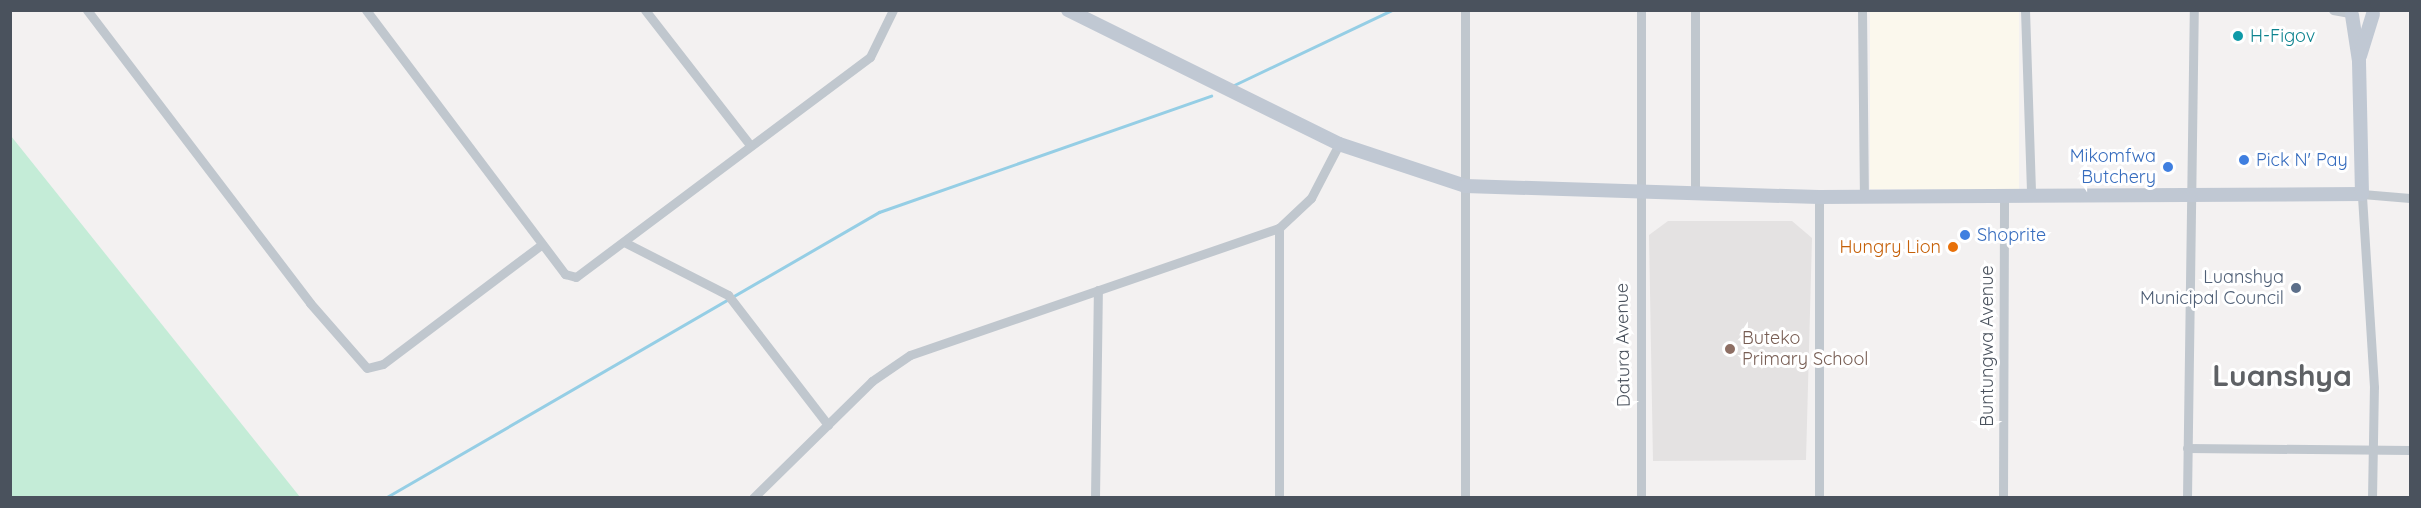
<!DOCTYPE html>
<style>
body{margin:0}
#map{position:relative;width:2421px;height:508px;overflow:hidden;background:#f3f1f1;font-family:Quicksand,sans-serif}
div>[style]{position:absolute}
.commercial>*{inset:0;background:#fbf8ed;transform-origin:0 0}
.education>*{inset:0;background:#e4e2e2}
.green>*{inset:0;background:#c4ecd7}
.stream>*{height:3px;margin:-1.5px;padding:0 1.5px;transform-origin:1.5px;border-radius:1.5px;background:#95cee5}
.minor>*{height:9px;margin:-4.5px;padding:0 4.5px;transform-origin:4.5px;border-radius:4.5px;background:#c0c7ce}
.secondary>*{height:14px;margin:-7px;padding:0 7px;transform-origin:7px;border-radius:7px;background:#c0c8d3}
.dots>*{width:16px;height:16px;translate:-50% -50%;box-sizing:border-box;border:3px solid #fff;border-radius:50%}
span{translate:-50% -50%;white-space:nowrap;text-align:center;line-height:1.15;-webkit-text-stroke:6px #fff;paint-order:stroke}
.culture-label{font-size:18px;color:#0d838f}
.left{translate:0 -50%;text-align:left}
.shop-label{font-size:18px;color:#366cbe}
.right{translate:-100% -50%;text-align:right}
.food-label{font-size:18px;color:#c56008}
.service-label{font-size:18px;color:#4e5e75}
.education-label{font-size:18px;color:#785e54}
.street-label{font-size:18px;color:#4a525d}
.town-label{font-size:30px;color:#5e6165;font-weight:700}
.frame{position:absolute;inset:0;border:12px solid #4a525d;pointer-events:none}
</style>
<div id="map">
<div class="commercial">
<i style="left:1870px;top:11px;width:149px;height:178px"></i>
</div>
<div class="education">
<i style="clip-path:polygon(1668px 221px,1792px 221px,1812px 238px,1806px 460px,1653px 461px,1649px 235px)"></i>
</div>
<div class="green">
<i style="clip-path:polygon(10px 136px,11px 136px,300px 497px,11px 497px)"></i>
</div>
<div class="stream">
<i style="left:1234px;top:85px;width:175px;rotate:-25.4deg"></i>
<i style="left:385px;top:498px;width:571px;rotate:-30.07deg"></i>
<i style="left:879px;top:212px;width:352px;rotate:-19.3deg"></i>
</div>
<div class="minor">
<i style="left:87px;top:10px;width:368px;rotate:52.7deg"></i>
<i style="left:310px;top:303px;width:86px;rotate:48.8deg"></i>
<i style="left:367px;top:368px;width:16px;rotate:-14deg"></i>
<i style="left:383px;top:364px;width:199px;rotate:-37deg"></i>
<i style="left:366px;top:10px;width:331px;rotate:53deg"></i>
<i style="left:565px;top:274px;width:11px;rotate:15deg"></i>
<i style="left:576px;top:277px;width:367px;rotate:-36.8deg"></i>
<i style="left:870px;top:57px;width:52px;rotate:-63.9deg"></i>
<i style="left:645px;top:10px;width:171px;rotate:52.1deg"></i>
<i style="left:1465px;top:10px;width:488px;rotate:90deg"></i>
<i style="left:1862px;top:10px;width:186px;rotate:89.4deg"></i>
<i style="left:2025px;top:10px;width:185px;rotate:88.1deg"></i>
<i style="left:2333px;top:10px;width:17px;rotate:10deg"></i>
<i style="left:1695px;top:194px;width:184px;rotate:-90deg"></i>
<i style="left:1819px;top:197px;width:301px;rotate:90deg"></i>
<i style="left:624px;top:242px;width:117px;rotate:27deg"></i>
<i style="left:728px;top:295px;width:164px;rotate:52.4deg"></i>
<i style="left:2187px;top:448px;width:223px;rotate:0.5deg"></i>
<i style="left:753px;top:498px;width:167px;rotate:-44.5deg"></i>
<i style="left:872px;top:381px;width:46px;rotate:-34.4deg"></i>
<i style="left:910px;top:355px;width:390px;rotate:-19deg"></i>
<i style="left:1279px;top:228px;width:44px;rotate:-43.2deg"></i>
<i style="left:1311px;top:198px;width:61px;rotate:-62.6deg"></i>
<i style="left:1095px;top:498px;width:208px;rotate:-89.2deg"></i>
<i style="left:1279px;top:498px;width:270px;rotate:-90deg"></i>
<i style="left:1641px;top:498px;width:488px;rotate:-90deg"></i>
<i style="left:2003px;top:498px;width:304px;rotate:-89.8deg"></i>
<i style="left:2187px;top:498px;width:488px;rotate:-89.2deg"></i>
<i style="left:2372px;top:498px;width:111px;rotate:-89deg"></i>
<i style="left:2374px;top:387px;width:193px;rotate:-93.6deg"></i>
<i style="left:2362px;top:194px;width:48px;rotate:4.8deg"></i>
</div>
<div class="secondary">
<i style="left:1068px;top:10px;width:302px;rotate:26.3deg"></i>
<i style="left:1339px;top:144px;width:133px;rotate:18.4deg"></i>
<i style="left:1465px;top:186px;width:354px;rotate:1.8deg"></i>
<i style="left:1819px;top:197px;width:543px;rotate:-0.32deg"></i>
<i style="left:2362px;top:194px;width:133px;rotate:-91.3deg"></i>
<i style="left:2359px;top:61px;width:47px;rotate:-98.7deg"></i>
<i style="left:2360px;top:56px;width:44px;rotate:-72.8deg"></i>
</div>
<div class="dots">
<i style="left:2238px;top:36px;background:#0f9aa8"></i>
<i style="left:2244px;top:160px;background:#3f7fe0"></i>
<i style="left:2168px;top:167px;background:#3f7fe0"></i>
<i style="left:1965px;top:235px;background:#3f7fe0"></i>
<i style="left:1953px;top:247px;background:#e8710a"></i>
<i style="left:2296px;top:288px;background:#5c6f8a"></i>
<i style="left:1730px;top:349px;background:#8d6e63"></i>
</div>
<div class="culture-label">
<span class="left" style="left:2250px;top:36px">H-Figov</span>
</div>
<div class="shop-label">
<span class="right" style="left:2156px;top:167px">Mikomfwa<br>Butchery</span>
<span class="left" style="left:2256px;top:160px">Pick N' Pay</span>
<span class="left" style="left:1977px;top:235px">Shoprite</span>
</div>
<div class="food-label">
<span class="right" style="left:1941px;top:247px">Hungry Lion</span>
</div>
<div class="service-label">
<span class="right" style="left:2284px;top:288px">Luanshya<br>Municipal Council</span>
</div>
<div class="education-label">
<span class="left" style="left:1742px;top:349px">Buteko<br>Primary School</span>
</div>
<div class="street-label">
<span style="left:1623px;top:345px;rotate:-91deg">Datura Avenue</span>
<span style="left:1987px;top:346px;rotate:-90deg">Buntungwa Avenue</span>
</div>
<div class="town-label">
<span style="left:2282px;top:375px">Luanshya</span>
</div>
<div class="frame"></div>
</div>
